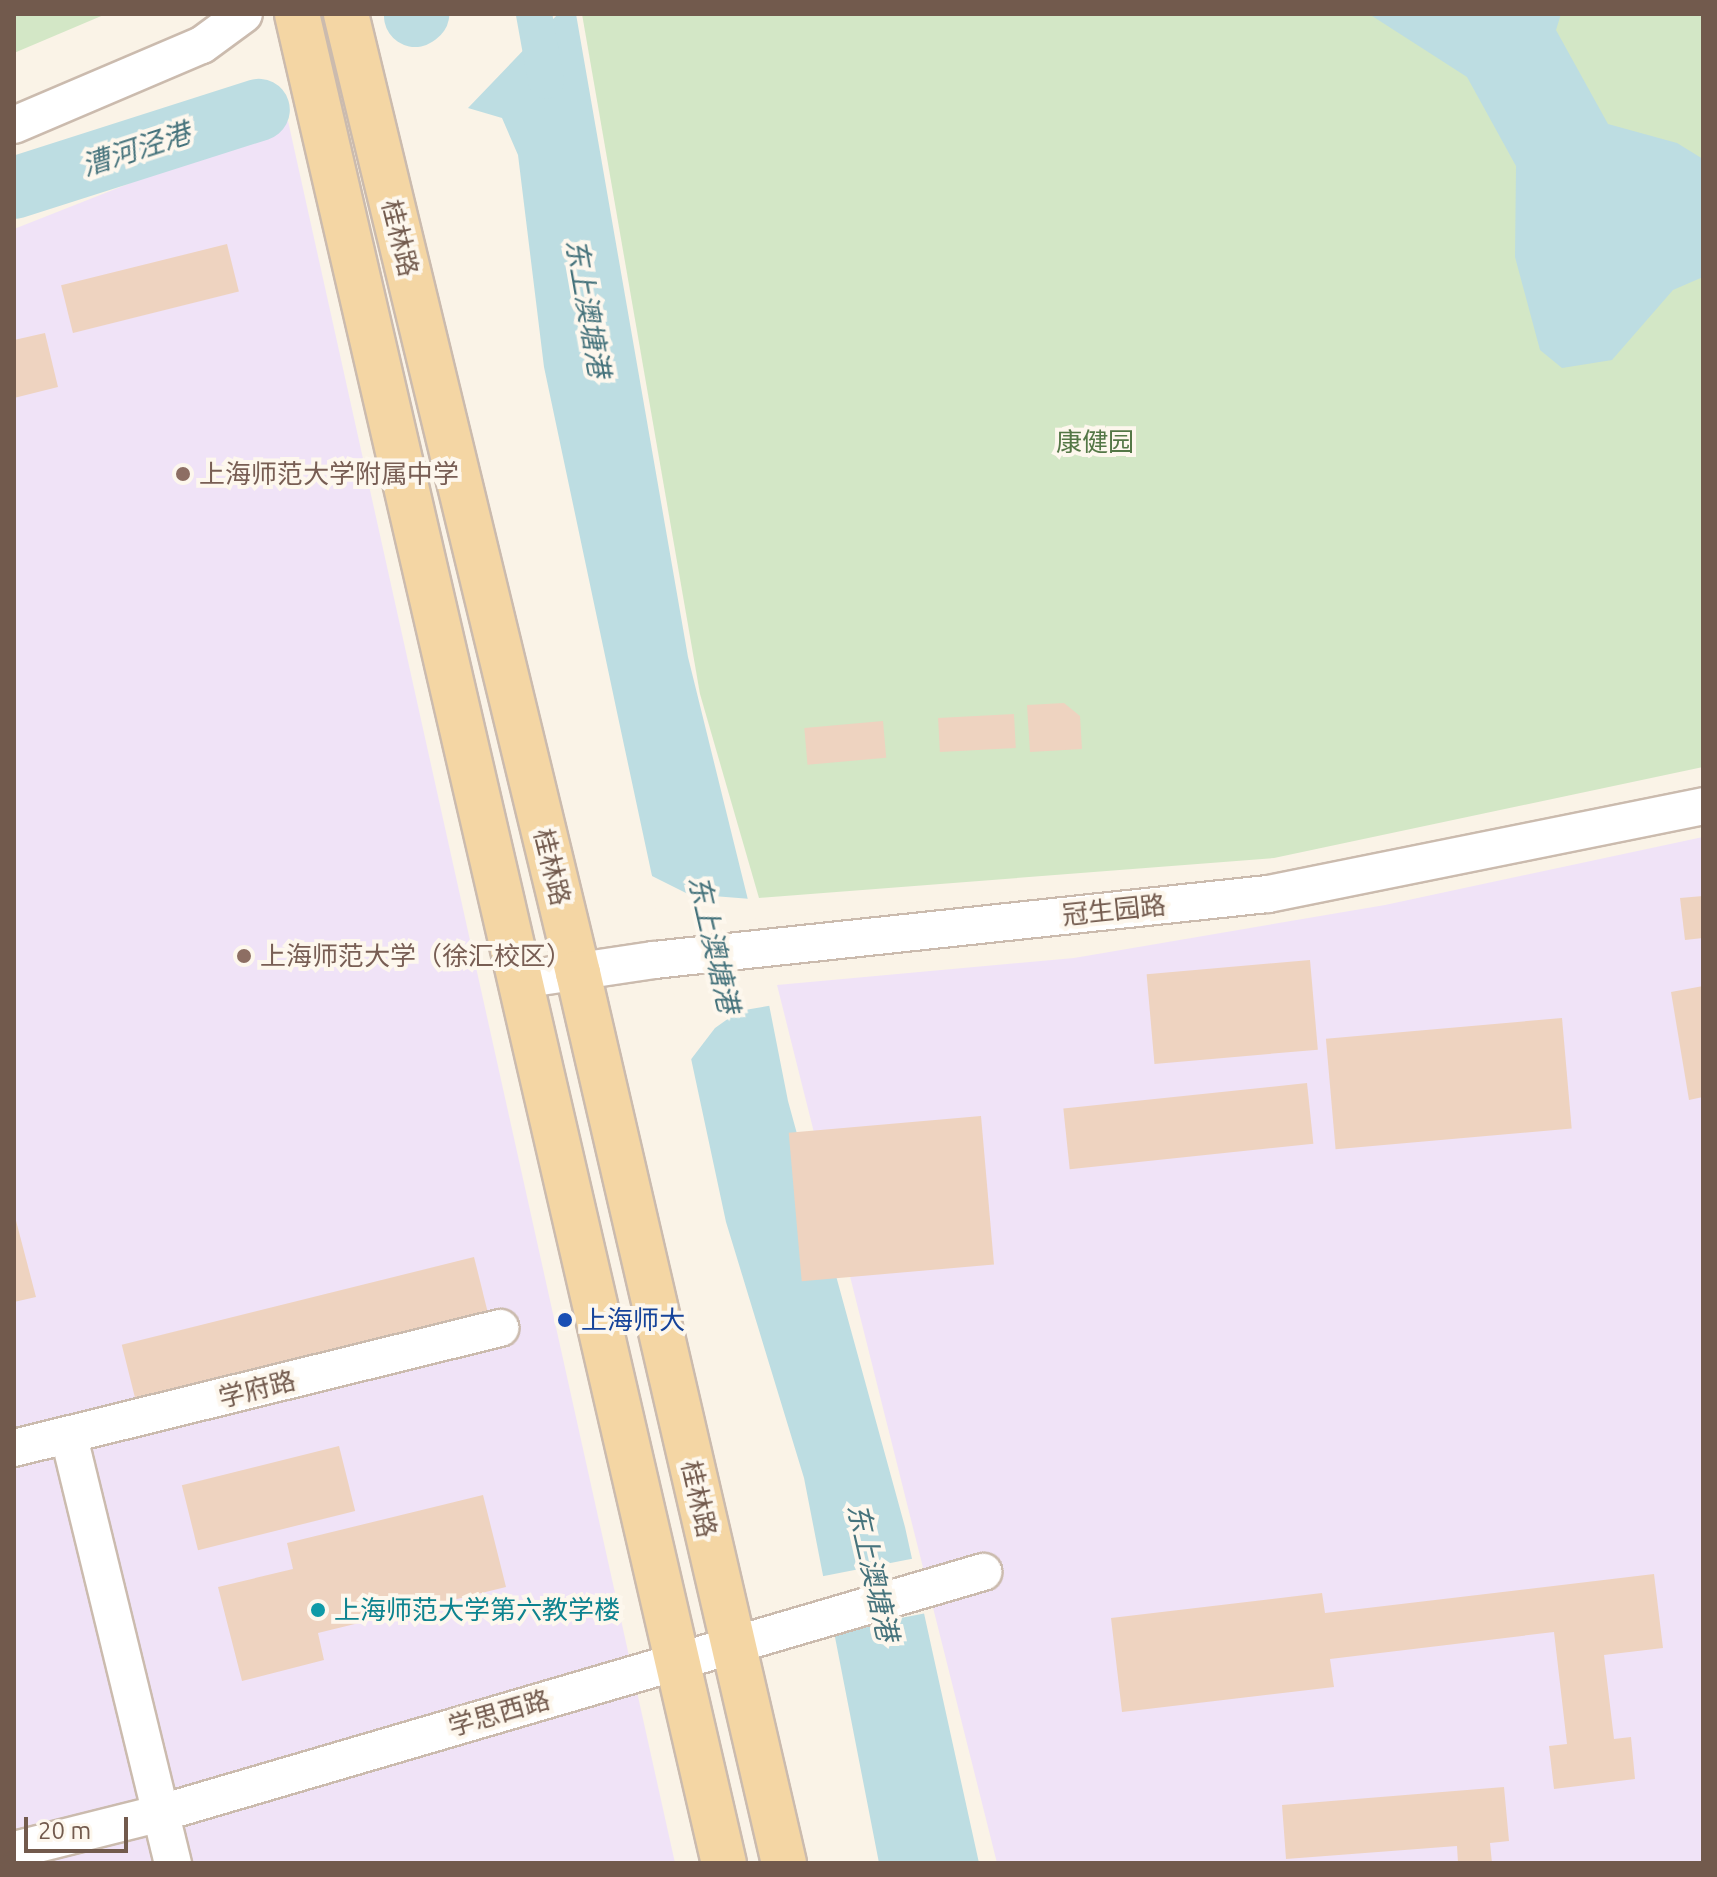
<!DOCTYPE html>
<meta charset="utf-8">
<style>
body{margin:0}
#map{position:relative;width:1717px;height:1877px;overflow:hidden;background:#faf3e7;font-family:Ubuntu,"Noto Sans SC",sans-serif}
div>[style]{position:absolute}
.education>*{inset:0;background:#f0e3f7}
.green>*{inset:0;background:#d3e7c6}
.water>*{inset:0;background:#bddde2}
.pier>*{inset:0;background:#faf3e7;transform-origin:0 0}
.canal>*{height:36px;margin:-18px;padding:0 18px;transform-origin:18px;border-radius:18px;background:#bddde2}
.river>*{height:62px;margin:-31px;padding:0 31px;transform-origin:31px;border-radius:31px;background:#bddde2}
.building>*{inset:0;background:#eed3c0;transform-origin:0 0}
.roads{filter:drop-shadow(2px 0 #cbbbae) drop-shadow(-2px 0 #cbbbae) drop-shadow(0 2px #cbbbae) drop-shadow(0 -2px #cbbbae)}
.minor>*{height:36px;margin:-18px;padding:0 18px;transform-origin:18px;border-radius:18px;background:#fff}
.major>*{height:44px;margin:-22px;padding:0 22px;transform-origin:22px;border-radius:22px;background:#f4d6a4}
.dots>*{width:22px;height:22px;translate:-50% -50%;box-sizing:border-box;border:4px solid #fdf7ed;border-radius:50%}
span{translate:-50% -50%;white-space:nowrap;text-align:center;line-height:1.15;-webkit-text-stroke:8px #fdf7ed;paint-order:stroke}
.street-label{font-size:26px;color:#725a4d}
.park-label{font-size:26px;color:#547746}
.education-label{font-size:26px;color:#785e54}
.left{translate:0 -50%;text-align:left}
.transit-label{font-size:26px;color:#164399}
.culture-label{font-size:26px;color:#0d838f}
.water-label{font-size:28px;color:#46737c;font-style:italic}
.frame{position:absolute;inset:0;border:16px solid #725a4d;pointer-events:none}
.scale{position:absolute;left:24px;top:1817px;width:104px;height:36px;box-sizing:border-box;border:4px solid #725a4d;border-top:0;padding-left:10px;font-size:24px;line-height:28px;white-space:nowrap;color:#725a4d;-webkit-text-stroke:6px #fdf7ed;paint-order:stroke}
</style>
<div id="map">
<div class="education">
<i style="clip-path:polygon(288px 121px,675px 1863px,14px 1863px,14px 229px)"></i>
<i style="clip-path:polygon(1703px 837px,1703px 1863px,997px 1863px,777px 985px,1074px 958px,1385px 905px)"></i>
</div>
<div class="green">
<i style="clip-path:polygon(14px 14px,106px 14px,14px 53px)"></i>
<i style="clip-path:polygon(582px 14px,1703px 14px,1703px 767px,1274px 858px,759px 898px,700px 694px)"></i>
</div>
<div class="water">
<i style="clip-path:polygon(558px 14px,576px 14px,688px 657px,750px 908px,788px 1101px,905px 1527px,979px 1863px,879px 1863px,804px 1478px,726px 1222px,618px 717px,544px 367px,518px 155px,502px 118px,468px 108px)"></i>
<i style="clip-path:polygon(1369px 14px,1561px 14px,1556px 30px,1608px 124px,1677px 143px,1703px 159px,1703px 277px,1673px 290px,1612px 360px,1562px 368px,1540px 350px,1515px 257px,1516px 166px,1467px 77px)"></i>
</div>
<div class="pier">
<i style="clip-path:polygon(646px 867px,652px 876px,688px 894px,751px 899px,753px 907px,774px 1005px,739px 1011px,715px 1028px,689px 1062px)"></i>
<i style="left:916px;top:1558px;width:56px;height:99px;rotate:79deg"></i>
</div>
<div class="canal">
<i style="left:534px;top:14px;width:68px;rotate:79.8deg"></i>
</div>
<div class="river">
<i style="left:415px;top:16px;width:4px;rotate:-34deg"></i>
<i style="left:14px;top:188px;width:257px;rotate:-17.7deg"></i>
</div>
<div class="building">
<i style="left:227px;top:244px;width:49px;height:171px;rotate:76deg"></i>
<i style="clip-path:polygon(45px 333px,58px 387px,14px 398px,14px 340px)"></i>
<i style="clip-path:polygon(1064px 703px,1080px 716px,1082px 749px,1030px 752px,1027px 705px)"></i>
<i style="left:1014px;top:714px;width:34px;height:76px;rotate:87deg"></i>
<i style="left:883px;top:721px;width:37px;height:79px;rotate:85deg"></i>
<i style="clip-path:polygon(1703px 896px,1703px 938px,1685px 940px,1680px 898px)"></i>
<i style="left:1310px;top:960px;width:90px;height:164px;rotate:85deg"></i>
<i style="clip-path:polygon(1703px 986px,1703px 1097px,1689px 1100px,1671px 992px)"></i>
<i style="left:1562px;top:1018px;width:111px;height:237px;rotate:85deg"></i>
<i style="left:1307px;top:1083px;width:61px;height:245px;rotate:84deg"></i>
<i style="left:981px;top:1116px;width:149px;height:193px;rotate:85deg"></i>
<i style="clip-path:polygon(14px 1213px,36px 1297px,14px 1302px)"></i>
<i style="left:474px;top:1257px;width:69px;height:363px;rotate:76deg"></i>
<i style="left:339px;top:1446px;width:67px;height:162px;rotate:76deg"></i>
<i style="clip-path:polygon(483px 1495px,506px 1587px,318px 1633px,324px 1660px,242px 1681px,218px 1587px,293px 1569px,287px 1543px)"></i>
<i style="clip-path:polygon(1654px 1574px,1663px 1648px,1604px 1655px,1614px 1739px,1631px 1737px,1635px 1779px,1554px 1789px,1549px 1746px,1567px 1744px,1554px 1632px,1330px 1659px,1334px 1687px,1122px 1712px,1111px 1618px,1322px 1593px,1325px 1613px)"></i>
<i style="clip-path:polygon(1504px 1787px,1509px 1841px,1490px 1843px,1492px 1863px,1458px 1863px,1457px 1846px,1286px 1859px,1282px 1805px)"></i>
</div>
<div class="roads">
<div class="minor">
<i style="left:14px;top:125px;width:204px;rotate:-23.1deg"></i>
<i style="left:202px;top:45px;width:52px;rotate:-36.4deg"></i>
<i style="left:520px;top:980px;width:135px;rotate:-8.5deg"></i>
<i style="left:654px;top:960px;width:618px;rotate:-6.14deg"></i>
<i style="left:1268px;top:894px;width:444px;rotate:-11.4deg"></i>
<i style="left:69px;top:1437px;width:439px;rotate:76.3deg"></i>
<i style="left:14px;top:1448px;width:501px;rotate:-13.87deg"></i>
<i style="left:14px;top:1850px;width:152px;rotate:-14.1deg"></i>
<i style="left:161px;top:1813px;width:857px;rotate:-16.34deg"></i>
</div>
<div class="major">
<i style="left:297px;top:14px;width:1898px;rotate:77deg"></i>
<i style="left:346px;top:14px;width:987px;rotate:76.4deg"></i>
<i style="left:578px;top:973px;width:914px;rotate:76.97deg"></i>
</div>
</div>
<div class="dots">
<i style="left:183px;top:474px;background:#8d6e63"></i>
<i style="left:244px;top:956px;background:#8d6e63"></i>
<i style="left:565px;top:1320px;background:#1a4fb4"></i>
<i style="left:318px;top:1610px;background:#0f9aa8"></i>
</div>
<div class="street-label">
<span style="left:400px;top:238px;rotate:76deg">桂林路</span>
<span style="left:552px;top:867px;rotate:76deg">桂林路</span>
<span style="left:1114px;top:910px;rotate:-6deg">冠生园路</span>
<span style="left:257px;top:1389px;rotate:-14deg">学府路</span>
<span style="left:699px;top:1499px;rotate:77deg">桂林路</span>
<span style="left:499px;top:1713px;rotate:-16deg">学思西路</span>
</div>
<div class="park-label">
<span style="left:1095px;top:442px">康健园</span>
</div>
<div class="education-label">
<span class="left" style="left:199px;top:474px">上海师范大学附属中学</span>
<span class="left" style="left:260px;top:956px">上海师范大学（徐汇校区）</span>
</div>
<div class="transit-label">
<span class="left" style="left:581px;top:1320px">上海师大</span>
</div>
<div class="culture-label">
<span class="left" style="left:334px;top:1610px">上海师范大学第六教学楼</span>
</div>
<div class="water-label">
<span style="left:136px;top:149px;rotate:-18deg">漕河泾港</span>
<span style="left:588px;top:308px;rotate:80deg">东上澳塘港</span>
<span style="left:714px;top:944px;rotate:77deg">东上澳塘港</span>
<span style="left:873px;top:1572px;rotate:77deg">东上澳塘港</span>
</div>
<div class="frame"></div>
<div class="scale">20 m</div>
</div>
